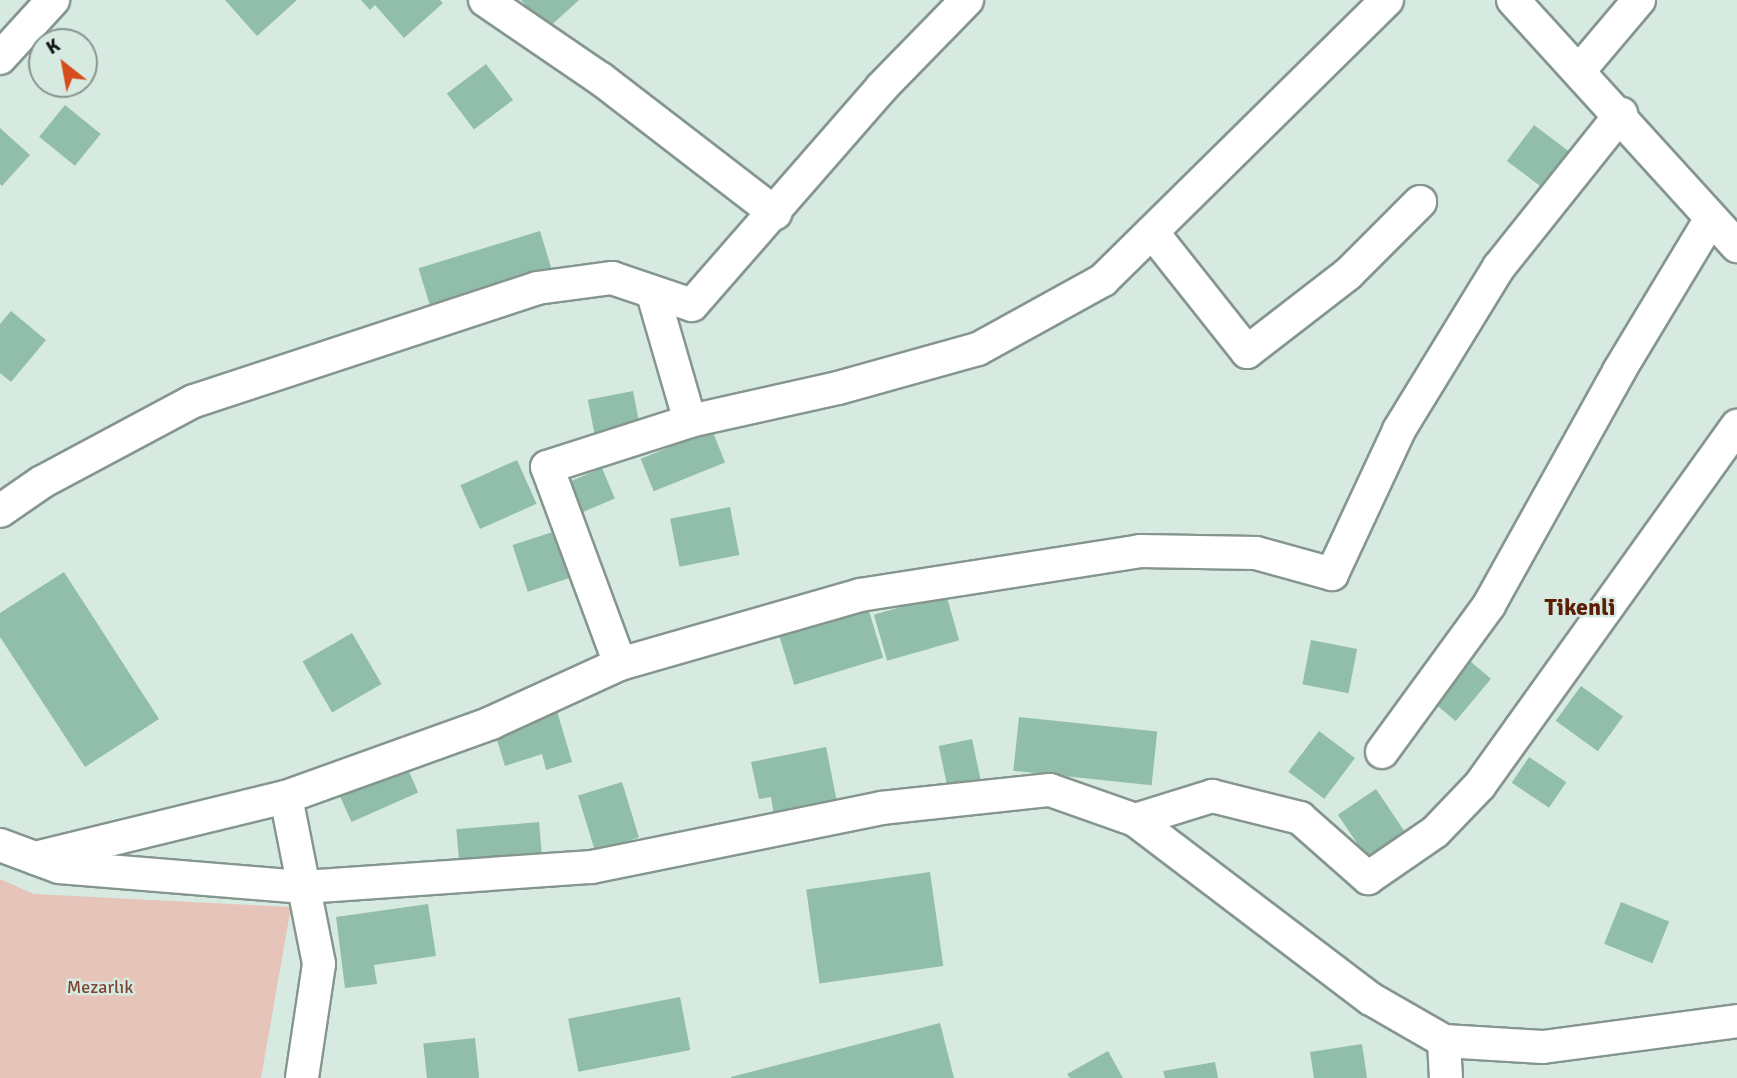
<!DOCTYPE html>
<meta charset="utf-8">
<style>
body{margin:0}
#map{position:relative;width:1737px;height:1078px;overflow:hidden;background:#d7eae1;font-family:Signika,sans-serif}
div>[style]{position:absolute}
.green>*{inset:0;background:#e7c4b9}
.building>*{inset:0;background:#91bdab;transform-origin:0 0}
.roads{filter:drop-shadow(2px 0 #85968e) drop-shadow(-2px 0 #85968e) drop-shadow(0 2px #85968e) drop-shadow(0 -2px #85968e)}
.minor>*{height:32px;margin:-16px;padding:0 16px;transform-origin:16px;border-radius:16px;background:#fff}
span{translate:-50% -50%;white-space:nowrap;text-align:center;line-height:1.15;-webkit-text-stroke:5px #d7eae1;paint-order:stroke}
.park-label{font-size:18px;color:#7e4533}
.district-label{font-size:24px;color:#5e1d06;font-weight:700}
.north{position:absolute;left:28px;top:28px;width:70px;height:70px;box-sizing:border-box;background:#d7eae1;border:2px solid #87958f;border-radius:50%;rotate:329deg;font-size:19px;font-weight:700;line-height:28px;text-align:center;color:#0f1613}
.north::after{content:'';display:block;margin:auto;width:24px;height:32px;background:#d54d1c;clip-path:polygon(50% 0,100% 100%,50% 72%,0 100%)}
</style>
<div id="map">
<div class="green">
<i style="clip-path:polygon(0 879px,34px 894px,291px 907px,261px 1078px,0 1078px)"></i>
</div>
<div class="building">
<i style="clip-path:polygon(225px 0,297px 0,257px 36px)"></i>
<i style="clip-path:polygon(361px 0,440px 0,443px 3px,404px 38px,375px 5px,370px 10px)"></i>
<i style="clip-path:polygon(521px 0,579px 0,547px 29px)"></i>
<i style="left:486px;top:64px;width:45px;height:49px;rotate:53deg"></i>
<i style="left:65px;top:105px;width:46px;height:41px;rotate:39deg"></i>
<i style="left:1534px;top:125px;width:56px;height:45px;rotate:37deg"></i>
<i style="clip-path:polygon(0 128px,30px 155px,2px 186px,0 184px)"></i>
<i style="left:540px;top:231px;width:45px;height:127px;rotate:73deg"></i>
<i style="clip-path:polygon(11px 311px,46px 340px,11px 382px,0 373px,0 324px)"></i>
<i style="left:633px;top:391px;width:43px;height:46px;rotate:79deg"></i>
<i style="left:712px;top:430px;width:35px;height:77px;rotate:68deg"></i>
<i style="left:517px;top:460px;width:48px;height:62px;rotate:66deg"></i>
<i style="left:602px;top:468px;width:33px;height:47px;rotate:67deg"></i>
<i style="left:730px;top:507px;width:49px;height:61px;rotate:79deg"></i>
<i style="left:562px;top:529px;width:49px;height:52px;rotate:72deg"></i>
<i style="clip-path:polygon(64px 572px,159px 719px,85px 767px,0 637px,0 613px)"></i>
<i style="left:946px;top:594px;width:48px;height:75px;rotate:74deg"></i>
<i style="left:868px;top:608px;width:52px;height:93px;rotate:73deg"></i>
<i style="left:352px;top:633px;width:59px;height:57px;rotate:60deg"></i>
<i style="left:1311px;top:640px;width:47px;height:45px;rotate:11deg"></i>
<i style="left:1465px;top:657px;width:34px;height:55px;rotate:40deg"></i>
<i style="left:1581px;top:686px;width:52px;height:43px;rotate:36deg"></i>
<i style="clip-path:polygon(557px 711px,572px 762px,546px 770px,542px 754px,505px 766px,494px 730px)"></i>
<i style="left:1019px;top:717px;width:139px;height:54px;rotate:6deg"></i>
<i style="left:1319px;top:731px;width:45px;height:51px;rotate:37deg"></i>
<i style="left:972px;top:739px;width:49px;height:34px;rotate:78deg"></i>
<i style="clip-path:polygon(826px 747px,837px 802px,774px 816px,771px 797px,759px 799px,751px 762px)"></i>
<i style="left:1529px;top:757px;width:45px;height:31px;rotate:34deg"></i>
<i style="left:406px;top:765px;width:30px;height:73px;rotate:66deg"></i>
<i style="left:622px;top:782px;width:58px;height:46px;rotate:73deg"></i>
<i style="left:1376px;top:789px;width:53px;height:46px;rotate:56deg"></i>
<i style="left:539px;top:822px;width:38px;height:83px;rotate:85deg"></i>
<i style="left:930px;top:872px;width:95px;height:125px;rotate:82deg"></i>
<i style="left:1621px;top:902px;width:52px;height:45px;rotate:22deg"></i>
<i style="clip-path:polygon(428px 904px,436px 956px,374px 965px,377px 984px,345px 988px,336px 917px)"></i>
<i style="left:680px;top:997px;width:54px;height:114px;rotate:79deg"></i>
<i style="clip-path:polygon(940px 1023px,954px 1078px,731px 1078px,731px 1077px)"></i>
<i style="left:475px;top:1038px;width:40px;height:52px;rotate:84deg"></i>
<i style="clip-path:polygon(1362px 1044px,1367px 1078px,1314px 1078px,1310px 1052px)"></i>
<i style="clip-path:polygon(1108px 1051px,1123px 1078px,1070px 1078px,1067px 1074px)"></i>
<i style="clip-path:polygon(1215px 1062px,1218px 1078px,1165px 1078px,1163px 1071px)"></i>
</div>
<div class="roads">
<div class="minor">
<i style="left:485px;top:0;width:140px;rotate:34.3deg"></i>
<i style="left:601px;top:79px;width:220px;rotate:37.6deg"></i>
<i style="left:1513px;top:0;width:333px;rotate:47.7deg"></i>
<i style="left:0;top:58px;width:79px;rotate:-47.6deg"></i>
<i style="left:1579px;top:71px;width:93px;rotate:-49.8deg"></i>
<i style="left:1152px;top:232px;width:153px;rotate:51.6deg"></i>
<i style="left:1247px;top:352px;width:128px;rotate:-37.7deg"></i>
<i style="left:1348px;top:274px;width:102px;rotate:-45deg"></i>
<i style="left:653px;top:294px;width:132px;rotate:73.8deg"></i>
<i style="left:0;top:511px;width:51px;rotate:-34.6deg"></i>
<i style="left:42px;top:482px;width:172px;rotate:-28.1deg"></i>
<i style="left:194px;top:401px;width:361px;rotate:-18.2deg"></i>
<i style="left:537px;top:288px;width:76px;rotate:-7.6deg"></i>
<i style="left:612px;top:278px;width:84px;rotate:18.6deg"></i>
<i style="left:692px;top:305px;width:289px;rotate:-48.9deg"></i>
<i style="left:882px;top:87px;width:122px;rotate:-45.7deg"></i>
<i style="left:620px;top:664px;width:210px;rotate:-110.3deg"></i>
<i style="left:547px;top:467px;width:150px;rotate:-17.8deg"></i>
<i style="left:690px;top:421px;width:152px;rotate:-12.6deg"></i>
<i style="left:838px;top:388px;width:145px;rotate:-15.6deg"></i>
<i style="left:978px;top:349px;width:143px;rotate:-28.9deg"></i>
<i style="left:1103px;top:280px;width:399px;rotate:-44.6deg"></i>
<i style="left:1382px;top:752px;width:182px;rotate:-53.9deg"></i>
<i style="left:1489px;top:605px;width:268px;rotate:-60.9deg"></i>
<i style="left:1619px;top:371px;width:176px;rotate:-58.9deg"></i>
<i style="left:286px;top:797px;width:170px;rotate:78.8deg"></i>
<i style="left:319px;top:964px;width:115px;rotate:98.5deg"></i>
<i style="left:1135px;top:820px;width:81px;rotate:-17.3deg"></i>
<i style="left:1212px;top:796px;width:91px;rotate:14deg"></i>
<i style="left:1300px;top:818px;width:91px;rotate:41.4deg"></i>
<i style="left:1368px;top:878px;width:81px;rotate:-34.5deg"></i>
<i style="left:1435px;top:832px;width:65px;rotate:-46.2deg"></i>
<i style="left:1480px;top:785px;width:442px;rotate:-54.4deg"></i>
<i style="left:0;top:845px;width:63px;rotate:20.4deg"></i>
<i style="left:59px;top:867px;width:246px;rotate:4.7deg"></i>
<i style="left:304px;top:887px;width:289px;rotate:-4deg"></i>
<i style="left:592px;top:867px;width:295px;rotate:-11.5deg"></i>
<i style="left:881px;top:808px;width:170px;rotate:-6.1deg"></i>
<i style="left:1050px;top:790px;width:90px;rotate:19.4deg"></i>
<i style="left:1135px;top:820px;width:296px;rotate:37.2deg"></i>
<i style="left:1371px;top:999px;width:84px;rotate:29.9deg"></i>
<i style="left:1444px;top:1041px;width:99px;rotate:3.5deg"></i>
<i style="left:1543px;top:1047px;width:196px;rotate:-7.6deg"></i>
<i style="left:35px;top:858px;width:258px;rotate:-13.7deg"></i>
<i style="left:286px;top:797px;width:218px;rotate:-19.8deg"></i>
<i style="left:491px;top:723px;width:142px;rotate:-24.6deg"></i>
<i style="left:620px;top:664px;width:250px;rotate:-16deg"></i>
<i style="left:860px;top:595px;width:283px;rotate:-8.9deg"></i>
<i style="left:1140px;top:551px;width:116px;rotate:1deg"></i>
<i style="left:1256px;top:553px;width:79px;rotate:15.4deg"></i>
<i style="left:1332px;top:574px;width:159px;rotate:-65deg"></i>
<i style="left:1399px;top:430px;width:191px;rotate:-58.5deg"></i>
<i style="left:1499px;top:267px;width:196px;rotate:-51.4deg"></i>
<i style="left:1444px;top:1041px;width:37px;rotate:87deg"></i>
</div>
</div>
<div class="park-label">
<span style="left:100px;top:987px">Mezarlık</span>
</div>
<div class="district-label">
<span style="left:1580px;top:608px">Tikenli</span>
</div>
<div class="north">K</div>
</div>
